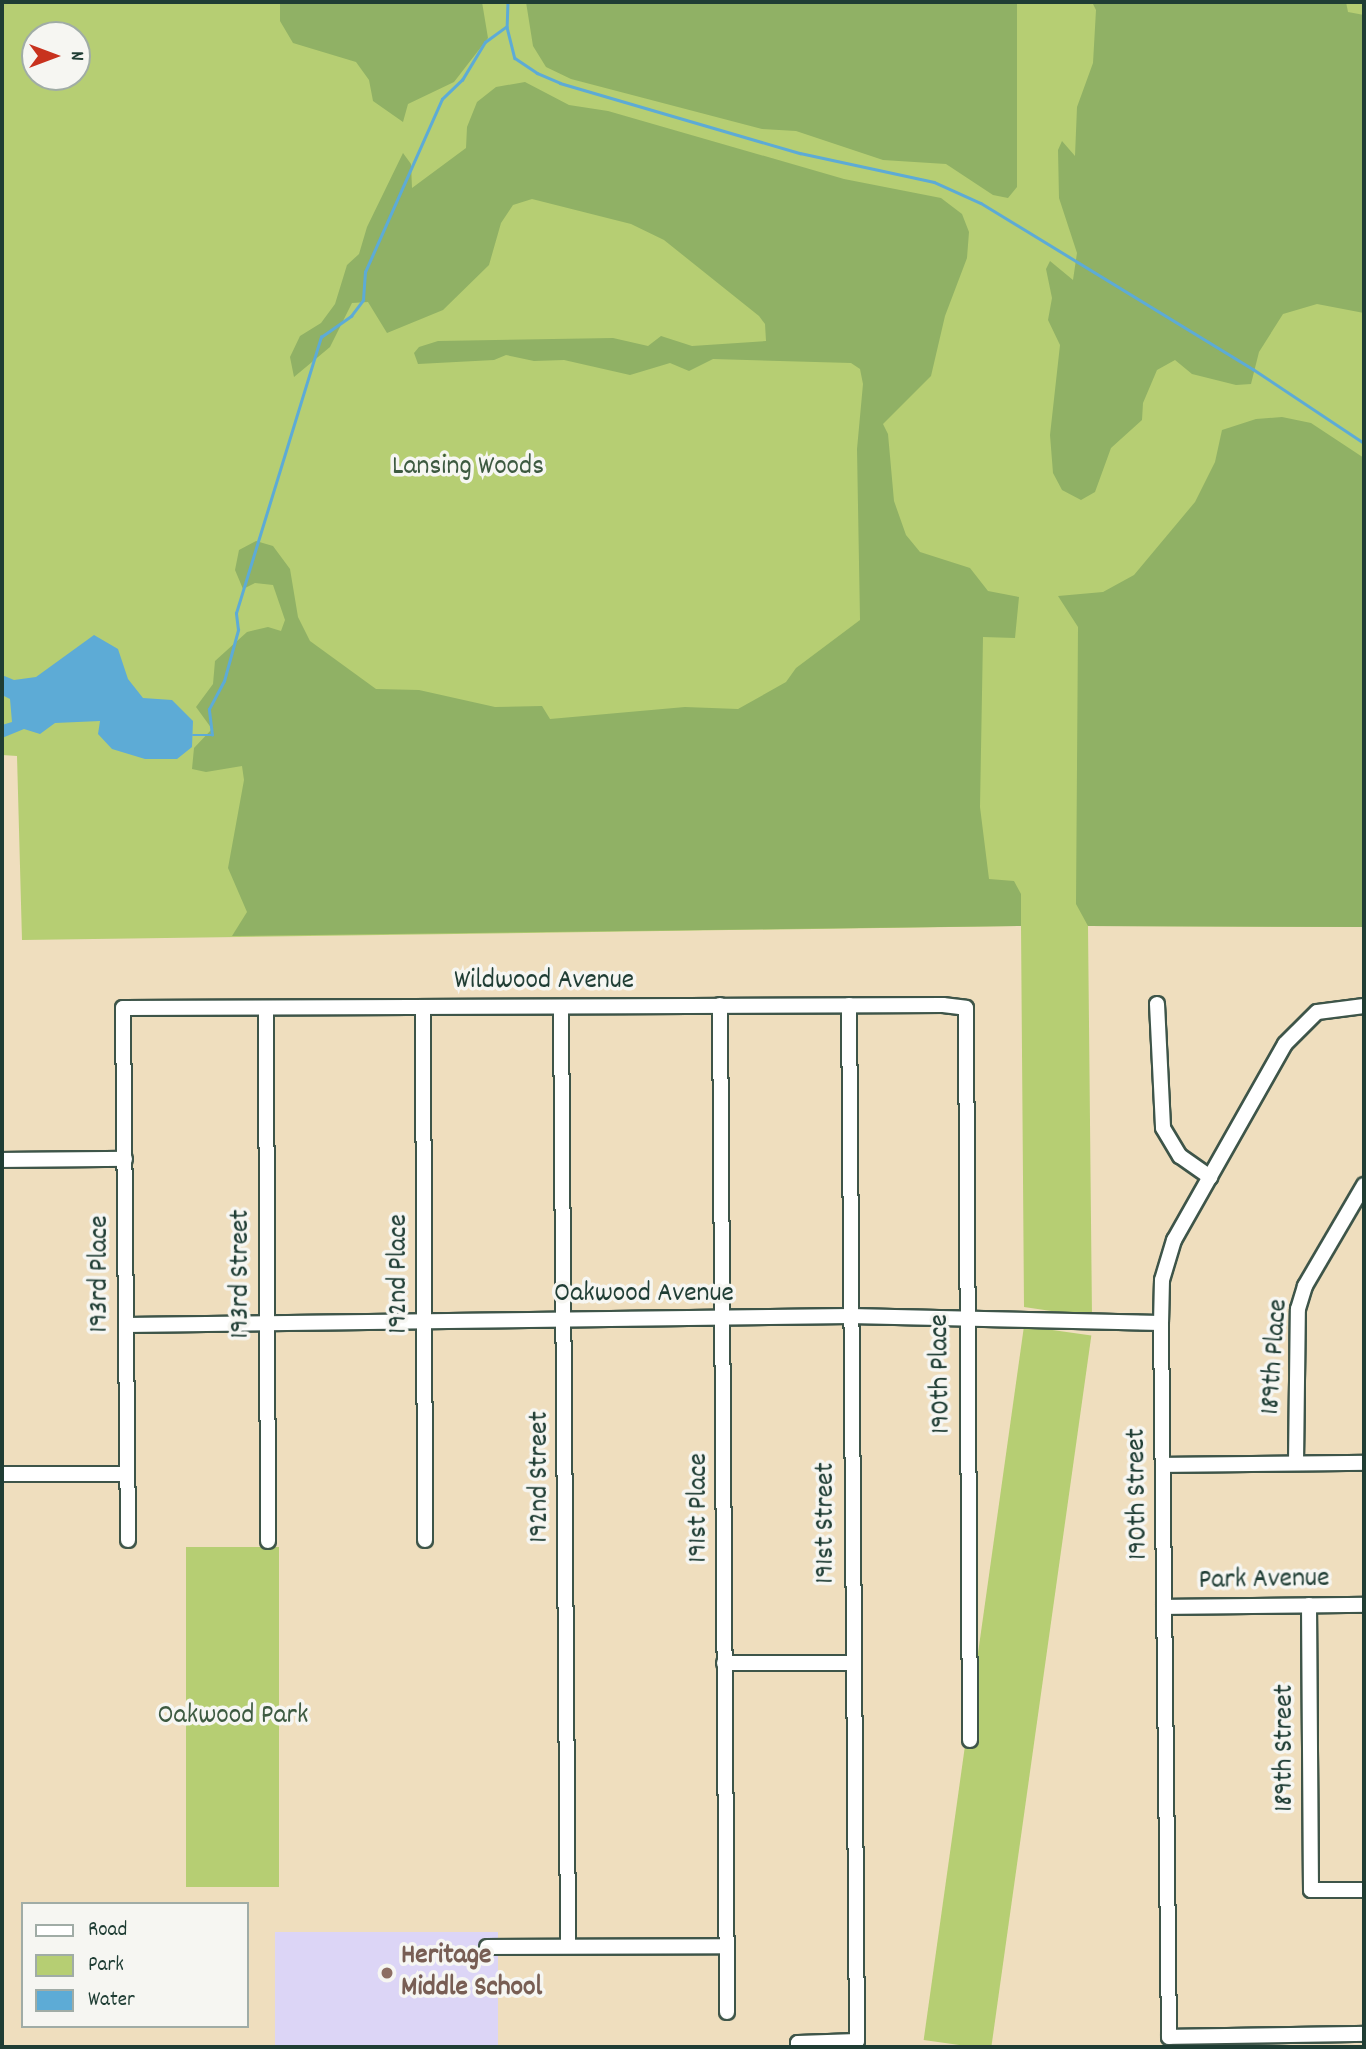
<!DOCTYPE html>
<style>
body{margin:0}
#map{position:relative;width:1366px;height:2049px;overflow:hidden;background:#efdebe;font-family:Dekko,sans-serif}
div>[style]{position:absolute}
.built>*{inset:0;background:#dcd5f6;transform-origin:0 0}
.green>*{inset:0;background:#b6ce73;transform-origin:0 0}
.forest>*{inset:0;background:#90b165}
.water>*{inset:0;background:#5dabd6}
.stream>*{height:2.5px;margin:-1.25px;padding:0 1.25px;transform-origin:1.25px;border-radius:1.25px;background:#5dabd6}
.roads{filter:drop-shadow(2px 0 #3e5549) drop-shadow(-2px 0 #3e5549) drop-shadow(0 2px #3e5549) drop-shadow(0 -2px #3e5549)}
.minor>*{height:14px;margin:-7px;padding:0 7px;transform-origin:7px;border-radius:7px;background:#fff}
.dots>*{width:19px;height:19px;translate:-50% -50%;box-sizing:border-box;border:4px solid #f6f6f2;border-radius:50%}
span{translate:-50% -50%;white-space:nowrap;text-align:center;line-height:1.15;-webkit-text-stroke:7px #f6f6f2;paint-order:stroke}
.park-label{font-size:28px;color:#3d5a41}
.street-label{font-size:28px;color:#1f3d34}
.education-label{font-size:28px;color:#785e54;font-weight:700}
.left{translate:0 -50%;text-align:left}
.frame{position:absolute;inset:0;border:4px solid #1f3d34;pointer-events:none}
.legend{position:absolute;left:21px;top:1902px;width:228px;height:126px;box-sizing:border-box;background:#f6f6f2;border:2px solid #a0aca6;margin:0;padding:9px 12px;list-style:none;font-size:21px;color:#1f3d34}
.legend li{display:flex;align-items:center;gap:14px;height:35px}
.legend b{width:35px;border:2px solid #a0aca6}
.north{position:absolute;left:21px;top:21px;width:70px;height:70px;box-sizing:border-box;background:#f6f6f2;border:2px solid #a0aca6;border-radius:50%;rotate:90deg;font-size:19px;font-weight:700;line-height:28px;text-align:center;color:#1f3d34}
.north::after{content:'';display:block;margin:auto;width:24px;height:32px;background:#c8321e;clip-path:polygon(50% 0,100% 100%,50% 72%,0 100%)}
</style>
<div id="map">
<div class="built">
<i style="left:498px;top:1932px;width:115px;height:223px;rotate:90deg"></i>
</div>
<div class="green">
<i style="clip-path:polygon(evenodd,2px 2px,1364px 2px,1364px 927px,1088px 926px,1092px 1317px,1024px 1307px,1021px 926px,22px 940px,17px 756px,2px 755px,2px 2px,35px 35px,77px 35px,77px 77px,35px 77px,35px 35px)"></i>
<i style="left:1024px;top:1326px;width:68px;height:721px;rotate:8deg"></i>
<i style="left:279px;top:1547px;width:340px;height:93px;rotate:90deg"></i>
</div>
<div class="forest">
<i style="clip-path:polygon(280px 2px,482px 2px,488px 38px,454px 82px,408px 104px,403px 122px,373px 101px,369px 80px,356px 62px,293px 43px,280px 21px)"></i>
<i style="clip-path:polygon(526px 2px,1017px 2px,1017px 187px,1008px 198px,993px 195px,946px 164px,883px 160px,796px 131px,762px 129px,571px 79px,546px 67px,533px 46px)"></i>
<i style="clip-path:polygon(1092px 2px,1346px 2px,1348px 12px,1364px 15px,1364px 313px,1317px 304px,1283px 314px,1259px 352px,1251px 384px,1236px 385px,1192px 374px,1175px 360px,1157px 370px,1143px 403px,1142px 420px,1111px 448px,1095px 492px,1081px 500px,1062px 490px,1053px 473px,1050px 435px,1060px 345px,1048px 320px,1052px 298px,1046px 269px,1050px 261px,1073px 280px,1077px 253px,1059px 198px,1058px 150px,1062px 141px,1075px 156px,1077px 107px,1093px 63px,1096px 10px)"></i>
<i style="clip-path:polygon(525px 82px,569px 105px,608px 111px,844px 179px,941px 198px,962px 214px,969px 232px,967px 258px,945px 316px,931px 376px,883px 424px,888px 434px,894px 501px,906px 535px,920px 552px,970px 568px,988px 591px,1019px 597px,1015px 638px,983px 637px,980px 807px,989px 879px,1014px 881px,1021px 894px,1021px 926px,232px 936px,247px 912px,228px 868px,244px 780px,242px 766px,206px 772px,192px 769px,194px 748px,212px 729px,196px 707px,213px 684px,215px 661px,247px 632px,268px 627px,281px 631px,285px 620px,273px 585px,255px 583px,243px 589px,235px 570px,239px 550px,256px 541px,273px 546px,290px 569px,298px 617px,310px 641px,376px 689px,419px 690px,495px 707px,542px 706px,550px 719px,685px 707px,738px 709px,786px 682px,796px 668px,860px 620px,857px 449px,863px 384px,860px 369px,851px 363px,713px 359px,689px 371px,670px 363px,630px 375px,564px 360px,534px 361px,506px 355px,494px 360px,418px 364px,414px 353px,419px 347px,438px 341px,613px 338px,648px 346px,661px 336px,692px 346px,766px 341px,765px 324px,759px 316px,664px 240px,631px 224px,532px 199px,513px 205px,501px 223px,489px 265px,443px 310px,387px 333px,368px 302px,352px 303px,330px 347px,294px 377px,290px 357px,300px 336px,321px 323px,335px 304px,347px 265px,359px 254px,367px 227px,403px 153px,411px 164px,412px 188px,466px 148px,467px 127px,477px 102px,496px 87px)"></i>
<i style="clip-path:polygon(1282px 417px,1311px 423px,1364px 458px,1364px 927px,1088px 926px,1076px 904px,1078px 627px,1058px 596px,1103px 592px,1134px 575px,1195px 502px,1215px 462px,1222px 430px,1256px 419px)"></i>
</div>
<div class="water">
<i style="clip-path:polygon(94px 635px,118px 649px,128px 679px,143px 698px,172px 700px,193px 721px,192px 747px,177px 759px,145px 759px,112px 749px,98px 734px,100px 721px,55px 723px,40px 734px,24px 729px,2px 738px,2px 725px,12px 722px,10px 699px,2px 695px,2px 675px,14px 680px,36px 677px)"></i>
</div>
<div class="stream">
<i style="left:508px;top:2px;width:25px;rotate:92deg"></i>
<i style="left:507px;top:27px;width:32px;rotate:76deg"></i>
<i style="left:515px;top:58px;width:27px;rotate:34deg"></i>
<i style="left:537px;top:73px;width:25px;rotate:23deg"></i>
<i style="left:560px;top:83px;width:250px;rotate:16.3deg"></i>
<i style="left:800px;top:153px;width:137px;rotate:12.2deg"></i>
<i style="left:934px;top:182px;width:51px;rotate:24.1deg"></i>
<i style="left:981px;top:203px;width:319px;rotate:31.4deg"></i>
<i style="left:1253px;top:369px;width:133px;rotate:33.7deg"></i>
<i style="left:193px;top:735px;width:19px"></i>
<i style="left:212px;top:735px;width:26px;rotate:-97deg"></i>
<i style="left:209px;top:709px;width:32px;rotate:-62deg"></i>
<i style="left:224px;top:681px;width:53px;rotate:-74.6deg"></i>
<i style="left:238px;top:630px;width:17px;rotate:-97deg"></i>
<i style="left:236px;top:613px;width:289px;rotate:-72.9deg"></i>
<i style="left:321px;top:337px;width:37px;rotate:-35deg"></i>
<i style="left:351px;top:316px;width:20px;rotate:-53deg"></i>
<i style="left:363px;top:300px;width:28px;rotate:-86deg"></i>
<i style="left:365px;top:272px;width:189px;rotate:-66deg"></i>
<i style="left:442px;top:99px;width:28px;rotate:-44deg"></i>
<i style="left:462px;top:80px;width:44px;rotate:-58.8deg"></i>
<i style="left:485px;top:42px;width:26px;rotate:-36deg"></i>
</div>
<div class="roads">
<div class="minor">
<i style="left:1157px;top:1004px;width:124px;rotate:87.2deg"></i>
<i style="left:1163px;top:1128px;width:33px;rotate:59deg"></i>
<i style="left:1180px;top:1156px;width:37px;rotate:35deg"></i>
<i style="left:720px;top:1005px;width:1007px;rotate:89.6deg"></i>
<i style="left:1364px;top:1006px;width:47px;rotate:172.7deg"></i>
<i style="left:1317px;top:1012px;width:45px;rotate:135deg"></i>
<i style="left:1285px;top:1044px;width:225px;rotate:119.5deg"></i>
<i style="left:1174px;top:1240px;width:42px;rotate:106.7deg"></i>
<i style="left:1162px;top:1280px;width:43px;rotate:91.3deg"></i>
<i style="left:1161px;top:1323px;width:714px;rotate:89.36deg"></i>
<i style="left:1169px;top:2037px;width:195px;rotate:-0.9deg"></i>
<i style="left:561px;top:1007px;width:939px;rotate:89.57deg"></i>
<i style="left:266px;top:1008px;width:533px;rotate:89.79deg"></i>
<i style="left:423px;top:1008px;width:532px;rotate:89.78deg"></i>
<i style="left:2px;top:1160px;width:123px;rotate:-0.5deg"></i>
<i style="left:126px;top:1325px;width:724px;rotate:-0.71deg"></i>
<i style="left:850px;top:1316px;width:311px;rotate:1.3deg"></i>
<i style="left:1296px;top:1463px;width:154px;rotate:-89.3deg"></i>
<i style="left:1298px;top:1309px;width:24px;rotate:-73deg"></i>
<i style="left:1305px;top:1286px;width:117px;rotate:-59.7deg"></i>
<i style="left:1163px;top:1465px;width:201px;rotate:-0.6deg"></i>
<i style="left:2px;top:1474px;width:125px"></i>
<i style="left:128px;top:1540px;width:532px;rotate:-90.54deg"></i>
<i style="left:123px;top:1008px;width:820px;rotate:-0.21deg"></i>
<i style="left:943px;top:1005px;width:23px;rotate:7deg"></i>
<i style="left:966px;top:1008px;width:732px;rotate:89.69deg"></i>
<i style="left:1309px;top:1605px;width:285px;rotate:89.6deg"></i>
<i style="left:1311px;top:1890px;width:53px"></i>
<i style="left:1164px;top:1607px;width:200px;rotate:-0.6deg"></i>
<i style="left:724px;top:1663px;width:129px"></i>
<i style="left:487px;top:1947px;width:239px;rotate:-0.2deg"></i>
<i style="left:798px;top:2047px;width:4px;rotate:-90deg"></i>
<i style="left:798px;top:2043px;width:59px;rotate:-1.9deg"></i>
<i style="left:857px;top:2041px;width:1036px;rotate:-90.44deg"></i>
</div>
</div>
<div class="dots">
<i style="left:387px;top:1973px;background:#8d6e63"></i>
</div>
<div class="park-label">
<span style="left:468px;top:468px">Lansing Woods</span>
<span style="left:233px;top:1717px">Oakwood Park</span>
</div>
<div class="street-label">
<span style="left:544px;top:982px">Wildwood Avenue</span>
<span style="left:101px;top:1274px;rotate:-90deg">193rd Place</span>
<span style="left:242px;top:1274px;rotate:-90deg">193rd Street</span>
<span style="left:400px;top:1274px;rotate:-90deg">192nd Place</span>
<span style="left:644px;top:1295px">Oakwood Avenue</span>
<span style="left:1276px;top:1357px;rotate:-86deg">189th Place</span>
<span style="left:942px;top:1374px;rotate:-91deg">190th Place</span>
<span style="left:541px;top:1477px;rotate:-90deg">192nd Street</span>
<span style="left:1139px;top:1494px;rotate:-91deg">190th Street</span>
<span style="left:700px;top:1508px;rotate:-90deg">191st Place</span>
<span style="left:827px;top:1523px;rotate:-90deg">191st Street</span>
<span style="left:1264px;top:1581px;rotate:-1deg">Park Avenue</span>
<span style="left:1286px;top:1748px;rotate:-90deg">189th Street</span>
</div>
<div class="education-label">
<span class="left" style="left:401px;top:1973px">Heritage<br>Middle School</span>
</div>
<div class="frame"></div>
<ul class="legend">
<li><b style="height:9px;background:#fff"></b>Road</li>
<li><b style="height:19px;background:#b6ce73"></b>Park</li>
<li><b style="height:19px;background:#5dabd6"></b>Water</li>
</ul>
<div class="north">N</div>
</div>
